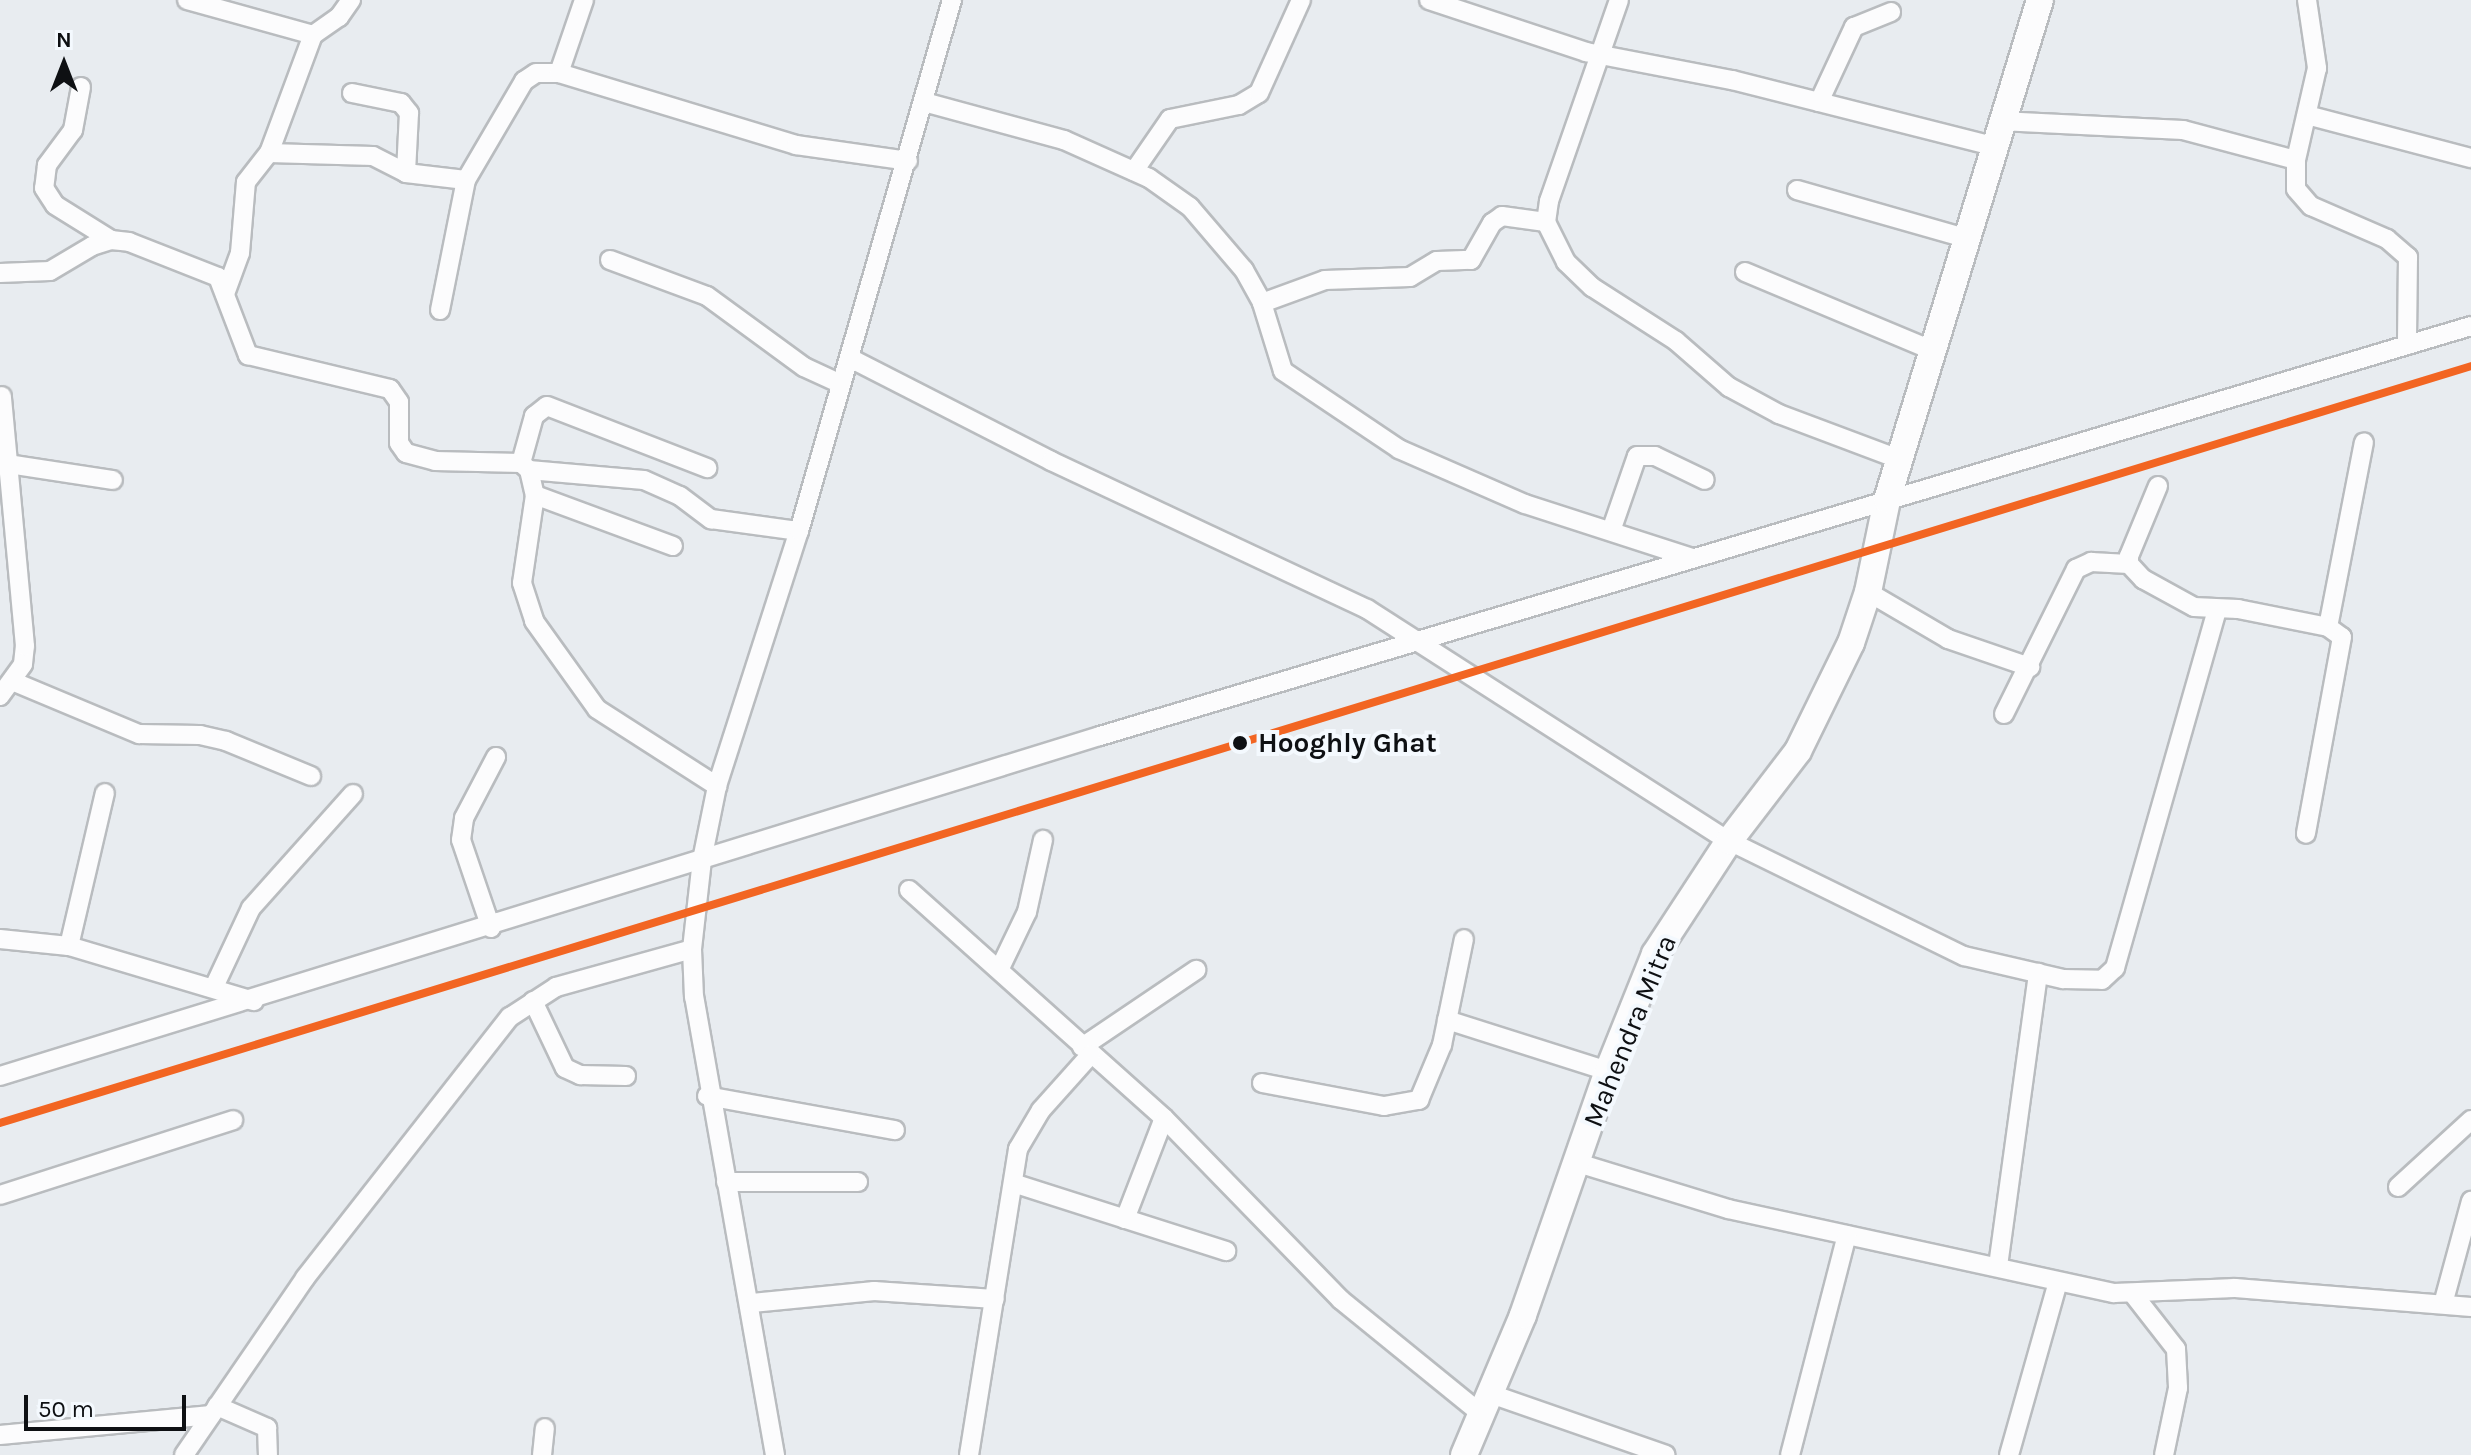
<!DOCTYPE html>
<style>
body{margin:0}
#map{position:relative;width:2471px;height:1455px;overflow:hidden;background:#e8ecf0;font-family:Karla,sans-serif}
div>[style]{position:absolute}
.roads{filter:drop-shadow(2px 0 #b9bcbf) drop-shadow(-2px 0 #b9bcbf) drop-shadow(0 2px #b9bcbf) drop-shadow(0 -2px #b9bcbf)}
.minor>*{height:18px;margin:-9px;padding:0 9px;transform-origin:9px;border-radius:9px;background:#fcfcfd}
.secondary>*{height:26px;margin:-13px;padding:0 13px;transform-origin:13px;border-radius:13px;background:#fcfcfd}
.rail-1>*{height:8px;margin:-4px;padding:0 4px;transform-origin:4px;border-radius:4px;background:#f26522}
.dots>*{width:22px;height:22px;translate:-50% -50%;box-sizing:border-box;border:4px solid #f4f9fe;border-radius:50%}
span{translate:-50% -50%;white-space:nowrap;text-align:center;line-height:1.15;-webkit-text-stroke:8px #f4f9fe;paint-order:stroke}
.stop-label{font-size:28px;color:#0e1013;font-weight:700}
.left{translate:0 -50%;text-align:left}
.street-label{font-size:28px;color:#0e1013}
.north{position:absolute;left:24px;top:24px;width:80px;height:80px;-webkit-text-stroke:6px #f4f9fe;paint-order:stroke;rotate:0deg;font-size:22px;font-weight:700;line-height:32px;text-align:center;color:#0e1013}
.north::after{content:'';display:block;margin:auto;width:28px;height:36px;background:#0e1013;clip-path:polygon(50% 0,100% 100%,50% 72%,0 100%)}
.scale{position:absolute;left:24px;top:1395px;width:162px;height:36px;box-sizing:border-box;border:4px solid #0e1013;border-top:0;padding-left:10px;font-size:24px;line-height:28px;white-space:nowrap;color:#0e1013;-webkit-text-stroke:6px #f4f9fe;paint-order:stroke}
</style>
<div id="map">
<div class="roads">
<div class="minor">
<i style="left:187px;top:0;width:131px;rotate:15.5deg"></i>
<i style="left:1429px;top:0;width:165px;rotate:18.3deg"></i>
<i style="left:1586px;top:52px;width:149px;rotate:10.9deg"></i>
<i style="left:1732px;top:80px;width:268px;rotate:14.2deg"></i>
<i style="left:1619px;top:0;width:213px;rotate:109.2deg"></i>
<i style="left:1549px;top:201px;width:21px;rotate:98deg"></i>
<i style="left:1546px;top:222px;width:45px;rotate:63.4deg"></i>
<i style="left:1566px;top:262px;width:36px;rotate:44deg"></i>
<i style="left:1592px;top:287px;width:100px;rotate:32.7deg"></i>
<i style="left:1676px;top:341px;width:70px;rotate:41deg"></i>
<i style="left:1729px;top:387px;width:57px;rotate:28.4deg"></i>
<i style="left:1779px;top:414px;width:128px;rotate:20.6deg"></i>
<i style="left:2307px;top:0;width:69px;rotate:81.6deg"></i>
<i style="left:2317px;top:68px;width:94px;rotate:102.9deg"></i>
<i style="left:2296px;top:160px;width:29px;rotate:90deg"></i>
<i style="left:2296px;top:189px;width:23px;rotate:49deg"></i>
<i style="left:2311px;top:206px;width:83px;rotate:23.5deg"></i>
<i style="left:2387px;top:239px;width:28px;rotate:41deg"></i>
<i style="left:2408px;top:257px;width:88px;rotate:90.7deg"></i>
<i style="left:559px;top:73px;width:77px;rotate:-71.1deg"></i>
<i style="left:81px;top:87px;width:44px;rotate:100.5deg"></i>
<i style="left:73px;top:130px;width:44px;rotate:126.6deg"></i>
<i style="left:47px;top:165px;width:23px;rotate:97deg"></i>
<i style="left:44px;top:188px;width:20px;rotate:57deg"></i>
<i style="left:55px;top:205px;width:66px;rotate:32deg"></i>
<i style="left:352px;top:93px;width:50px;rotate:11.5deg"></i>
<i style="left:401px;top:103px;width:13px;rotate:51deg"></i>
<i style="left:409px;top:113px;width:60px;rotate:92.9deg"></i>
<i style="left:924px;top:102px;width:145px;rotate:15.2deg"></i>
<i style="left:1064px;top:140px;width:93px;rotate:24.1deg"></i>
<i style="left:1149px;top:178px;width:50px;rotate:35.3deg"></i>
<i style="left:1190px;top:207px;width:83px;rotate:49.4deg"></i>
<i style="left:1244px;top:270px;width:38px;rotate:61deg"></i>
<i style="left:1262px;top:303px;width:71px;rotate:72.8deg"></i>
<i style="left:1283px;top:371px;width:140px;rotate:33.9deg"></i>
<i style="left:1399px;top:449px;width:137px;rotate:23.6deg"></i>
<i style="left:1525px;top:504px;width:176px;rotate:17.9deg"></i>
<i style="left:1819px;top:102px;width:83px;rotate:-65deg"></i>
<i style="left:1854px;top:27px;width:40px;rotate:-22deg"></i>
<i style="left:2307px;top:115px;width:170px;rotate:14.7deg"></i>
<i style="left:2000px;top:121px;width:183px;rotate:2.8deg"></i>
<i style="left:2183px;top:130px;width:117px;rotate:14.9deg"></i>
<i style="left:269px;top:153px;width:104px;rotate:1.7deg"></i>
<i style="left:373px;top:156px;width:37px;rotate:27deg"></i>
<i style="left:406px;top:173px;width:60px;rotate:6.7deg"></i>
<i style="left:1134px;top:171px;width:63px;rotate:-55.3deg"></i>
<i style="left:1170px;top:119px;width:70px;rotate:-11.5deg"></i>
<i style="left:1239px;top:105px;width:23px;rotate:-31deg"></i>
<i style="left:1259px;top:93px;width:102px;rotate:-65.7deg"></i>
<i style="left:1797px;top:190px;width:179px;rotate:15.9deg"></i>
<i style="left:610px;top:260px;width:103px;rotate:20.4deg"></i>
<i style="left:707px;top:296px;width:120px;rotate:36.2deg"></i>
<i style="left:804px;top:367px;width:41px;rotate:24.7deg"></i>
<i style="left:1745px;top:272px;width:205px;rotate:22.7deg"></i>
<i style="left:0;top:273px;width:50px;rotate:-2.3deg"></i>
<i style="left:50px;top:271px;width:49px;rotate:-30.8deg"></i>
<i style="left:92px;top:246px;width:20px;rotate:-18deg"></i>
<i style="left:111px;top:240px;width:18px;rotate:6deg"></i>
<i style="left:129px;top:242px;width:96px;rotate:21.5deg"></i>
<i style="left:218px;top:277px;width:84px;rotate:69deg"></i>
<i style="left:248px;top:355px;width:146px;rotate:13.5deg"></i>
<i style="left:390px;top:389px;width:16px;rotate:55deg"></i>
<i style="left:399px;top:402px;width:41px;rotate:90deg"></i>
<i style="left:399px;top:443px;width:12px;rotate:55deg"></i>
<i style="left:406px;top:453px;width:30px;rotate:15deg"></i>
<i style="left:435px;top:461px;width:86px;rotate:1.3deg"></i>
<i style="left:521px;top:463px;width:11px;rotate:41deg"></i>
<i style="left:529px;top:470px;width:26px;rotate:77deg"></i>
<i style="left:535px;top:495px;width:89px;rotate:98.4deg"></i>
<i style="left:522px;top:583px;width:40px;rotate:72deg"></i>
<i style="left:534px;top:621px;width:108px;rotate:54.4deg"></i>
<i style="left:597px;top:709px;width:143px;rotate:32.7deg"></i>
<i style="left:225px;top:294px;width:44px;rotate:-69.9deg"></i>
<i style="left:240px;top:253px;width:71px;rotate:-85.2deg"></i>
<i style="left:246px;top:182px;width:37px;rotate:-52deg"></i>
<i style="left:269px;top:153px;width:126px;rotate:-69.6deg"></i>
<i style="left:313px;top:35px;width:32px;rotate:-35deg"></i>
<i style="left:339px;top:17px;width:21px;rotate:-55deg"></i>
<i style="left:1262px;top:303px;width:67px;rotate:-20.1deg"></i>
<i style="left:1325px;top:280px;width:85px;rotate:-2deg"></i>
<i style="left:1410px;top:277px;width:31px;rotate:-31deg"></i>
<i style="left:1437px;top:261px;width:34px;rotate:-2deg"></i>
<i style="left:1471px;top:260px;width:43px;rotate:-60.4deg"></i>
<i style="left:1492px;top:223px;width:12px;rotate:-35deg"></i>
<i style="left:1502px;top:216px;width:44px;rotate:7.8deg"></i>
<i style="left:440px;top:310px;width:133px;rotate:-78.7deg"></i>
<i style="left:466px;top:180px;width:115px;rotate:-59.6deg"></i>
<i style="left:524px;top:81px;width:14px;rotate:-34deg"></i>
<i style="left:536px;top:73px;width:23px"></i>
<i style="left:559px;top:73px;width:248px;rotate:16.9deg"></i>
<i style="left:796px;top:145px;width:113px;rotate:8.1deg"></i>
<i style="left:850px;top:358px;width:226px;rotate:27.1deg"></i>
<i style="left:1051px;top:461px;width:349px;rotate:25.1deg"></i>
<i style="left:1367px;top:609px;width:430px;rotate:32.7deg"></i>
<i style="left:1729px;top:841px;width:262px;rotate:26.1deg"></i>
<i style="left:1964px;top:956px;width:102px;rotate:13.1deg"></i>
<i style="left:2063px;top:979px;width:39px;rotate:1deg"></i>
<i style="left:2102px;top:980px;width:18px;rotate:-43deg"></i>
<i style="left:2115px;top:968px;width:371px;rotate:-74.1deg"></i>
<i style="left:521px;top:463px;width:49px;rotate:-74.5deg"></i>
<i style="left:534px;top:416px;width:16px;rotate:-38deg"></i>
<i style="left:547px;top:406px;width:172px;rotate:21.2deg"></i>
<i style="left:8px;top:464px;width:106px;rotate:8.7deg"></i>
<i style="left:529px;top:470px;width:115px;rotate:5deg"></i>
<i style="left:644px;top:480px;width:39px;rotate:24deg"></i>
<i style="left:680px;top:496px;width:39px;rotate:37deg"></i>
<i style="left:711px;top:519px;width:89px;rotate:7.8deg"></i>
<i style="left:2158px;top:486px;width:76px;rotate:112.5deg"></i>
<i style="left:2129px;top:556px;width:8px;rotate:90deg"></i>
<i style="left:2129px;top:564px;width:21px;rotate:47deg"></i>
<i style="left:2143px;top:579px;width:58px;rotate:28.8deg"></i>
<i style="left:2194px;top:607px;width:44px;rotate:2.6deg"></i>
<i style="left:2238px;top:609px;width:92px;rotate:11.3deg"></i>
<i style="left:2328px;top:627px;width:17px;rotate:36deg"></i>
<i style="left:2342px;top:637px;width:200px;rotate:100.4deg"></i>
<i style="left:535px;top:495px;width:147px;rotate:20.3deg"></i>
<i style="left:1611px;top:531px;width:79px;rotate:-70.9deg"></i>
<i style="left:1637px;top:456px;width:18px"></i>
<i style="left:1655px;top:456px;width:55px;rotate:25.6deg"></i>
<i style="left:1868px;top:592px;width:93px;rotate:30.4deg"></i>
<i style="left:1948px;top:639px;width:87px;rotate:18.9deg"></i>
<i style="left:2328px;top:627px;width:188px;rotate:-79deg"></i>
<i style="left:12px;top:681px;width:138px;rotate:22.7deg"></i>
<i style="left:139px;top:734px;width:61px;rotate:0.9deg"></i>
<i style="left:200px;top:735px;width:27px;rotate:13deg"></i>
<i style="left:226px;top:741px;width:92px;rotate:22.4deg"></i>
<i style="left:0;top:696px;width:39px;rotate:-54deg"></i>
<i style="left:23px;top:664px;width:18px;rotate:-84deg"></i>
<i style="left:25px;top:646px;width:251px;rotate:-95.3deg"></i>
<i style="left:2004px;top:714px;width:162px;rotate:-63.6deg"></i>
<i style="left:2076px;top:569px;width:17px;rotate:-25deg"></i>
<i style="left:2091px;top:562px;width:38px;rotate:3deg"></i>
<i style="left:909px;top:890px;width:342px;rotate:41.8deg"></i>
<i style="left:1164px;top:1118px;width:254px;rotate:45.8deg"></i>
<i style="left:1341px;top:1300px;width:179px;rotate:39.1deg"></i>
<i style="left:491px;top:928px;width:93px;rotate:-108.8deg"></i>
<i style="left:461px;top:840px;width:22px;rotate:-82deg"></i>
<i style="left:464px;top:818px;width:69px;rotate:-62.3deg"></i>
<i style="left:0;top:939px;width:69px;rotate:5.8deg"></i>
<i style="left:69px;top:946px;width:193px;rotate:16.6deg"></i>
<i style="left:69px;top:946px;width:157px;rotate:-76.8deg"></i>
<i style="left:1000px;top:968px;width:62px;rotate:-64.3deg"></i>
<i style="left:1027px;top:912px;width:74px;rotate:-77.5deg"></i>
<i style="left:214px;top:987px;width:87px;rotate:-64.9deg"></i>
<i style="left:251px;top:908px;width:153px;rotate:-48.2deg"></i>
<i style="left:533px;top:1001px;width:74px;rotate:64.5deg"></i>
<i style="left:565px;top:1068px;width:17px;rotate:25deg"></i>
<i style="left:580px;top:1075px;width:46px;rotate:1.2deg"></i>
<i style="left:1447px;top:1020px;width:169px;rotate:17.6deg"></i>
<i style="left:1082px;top:1047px;width:138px;rotate:-34deg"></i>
<i style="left:0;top:1076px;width:1151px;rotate:-17.18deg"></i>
<i style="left:1100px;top:736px;width:1431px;rotate:-16.65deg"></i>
<i style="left:1262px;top:1083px;width:124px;rotate:10.7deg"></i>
<i style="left:1384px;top:1106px;width:36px;rotate:-10deg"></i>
<i style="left:1419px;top:1100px;width:60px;rotate:-67.3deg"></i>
<i style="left:1442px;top:1045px;width:108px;rotate:-78.3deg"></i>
<i style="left:707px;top:1096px;width:191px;rotate:10.3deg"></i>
<i style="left:1578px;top:1163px;width:157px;rotate:17deg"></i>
<i style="left:1728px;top:1209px;width:395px;rotate:12.3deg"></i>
<i style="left:2114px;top:1293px;width:121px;rotate:-2.4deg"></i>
<i style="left:2235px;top:1288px;width:237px;rotate:4.6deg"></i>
<i style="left:726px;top:1182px;width:132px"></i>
<i style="left:1013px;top:1183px;width:224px;rotate:17.7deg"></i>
<i style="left:2398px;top:1187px;width:99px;rotate:-42.5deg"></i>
<i style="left:0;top:1195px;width:245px;rotate:-17.8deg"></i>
<i style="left:1125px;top:1219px;width:108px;rotate:-68.9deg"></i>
<i style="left:1998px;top:1266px;width:296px;rotate:-82.2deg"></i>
<i style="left:2133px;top:1294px;width:70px;rotate:52deg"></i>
<i style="left:2176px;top:1349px;width:39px;rotate:87deg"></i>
<i style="left:2178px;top:1388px;width:68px;rotate:101.8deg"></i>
<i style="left:752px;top:1303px;width:123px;rotate:-5.6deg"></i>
<i style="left:874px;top:1291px;width:121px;rotate:3.8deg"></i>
<i style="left:2443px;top:1304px;width:107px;rotate:-74.8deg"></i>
<i style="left:1488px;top:1393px;width:188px;rotate:19.2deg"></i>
<i style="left:217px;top:1406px;width:55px;rotate:23.7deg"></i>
<i style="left:267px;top:1428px;width:27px;rotate:88deg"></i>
<i style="left:0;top:1435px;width:212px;rotate:-5.4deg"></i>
<i style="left:184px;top:1455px;width:214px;rotate:-55.6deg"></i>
<i style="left:305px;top:1278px;width:332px;rotate:-51.9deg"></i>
<i style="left:510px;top:1017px;width:55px;rotate:-33.1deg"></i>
<i style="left:556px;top:987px;width:141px;rotate:-15.6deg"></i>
<i style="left:542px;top:1455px;width:27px;rotate:-84deg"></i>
<i style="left:775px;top:1455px;width:465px;rotate:-100deg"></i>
<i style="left:694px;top:997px;width:48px;rotate:-92.4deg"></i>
<i style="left:692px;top:949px;width:90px;rotate:-83.6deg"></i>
<i style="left:702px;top:860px;width:76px;rotate:-78.5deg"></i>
<i style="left:717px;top:786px;width:268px;rotate:-72.2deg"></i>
<i style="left:799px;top:531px;width:553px;rotate:-73.93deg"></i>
<i style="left:969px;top:1455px;width:310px;rotate:-80.9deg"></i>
<i style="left:1018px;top:1149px;width:45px;rotate:-59.5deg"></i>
<i style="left:1041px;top:1110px;width:75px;rotate:-48.2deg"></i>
<i style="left:1790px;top:1455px;width:227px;rotate:-75.5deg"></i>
<i style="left:2009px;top:1455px;width:180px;rotate:-74.2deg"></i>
</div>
<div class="secondary">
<i style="left:1464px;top:1455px;width:152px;rotate:-67.1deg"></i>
<i style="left:1523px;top:1315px;width:258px;rotate:-70.8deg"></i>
<i style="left:1608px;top:1071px;width:126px;rotate:-68.1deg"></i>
<i style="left:1655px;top:954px;width:135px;rotate:-56.8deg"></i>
<i style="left:1729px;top:841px;width:113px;rotate:-52.5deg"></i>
<i style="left:1798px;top:751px;width:120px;rotate:-63.9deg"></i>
<i style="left:1851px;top:643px;width:54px;rotate:-71.6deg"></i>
<i style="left:1868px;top:592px;width:94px;rotate:-78.3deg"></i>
<i style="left:1887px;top:500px;width:523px;rotate:-72.99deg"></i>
</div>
</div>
<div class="rail-1">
<i style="left:0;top:1123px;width:2584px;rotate:-17.03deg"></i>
</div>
<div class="dots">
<i style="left:1240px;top:743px;background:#0e1013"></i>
</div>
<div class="stop-label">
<span class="left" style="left:1258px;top:743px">Hooghly Ghat</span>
</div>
<div class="street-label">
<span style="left:1630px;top:1031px;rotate:-68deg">Mahendra Mitra</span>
</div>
<div class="north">N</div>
<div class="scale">50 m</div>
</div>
